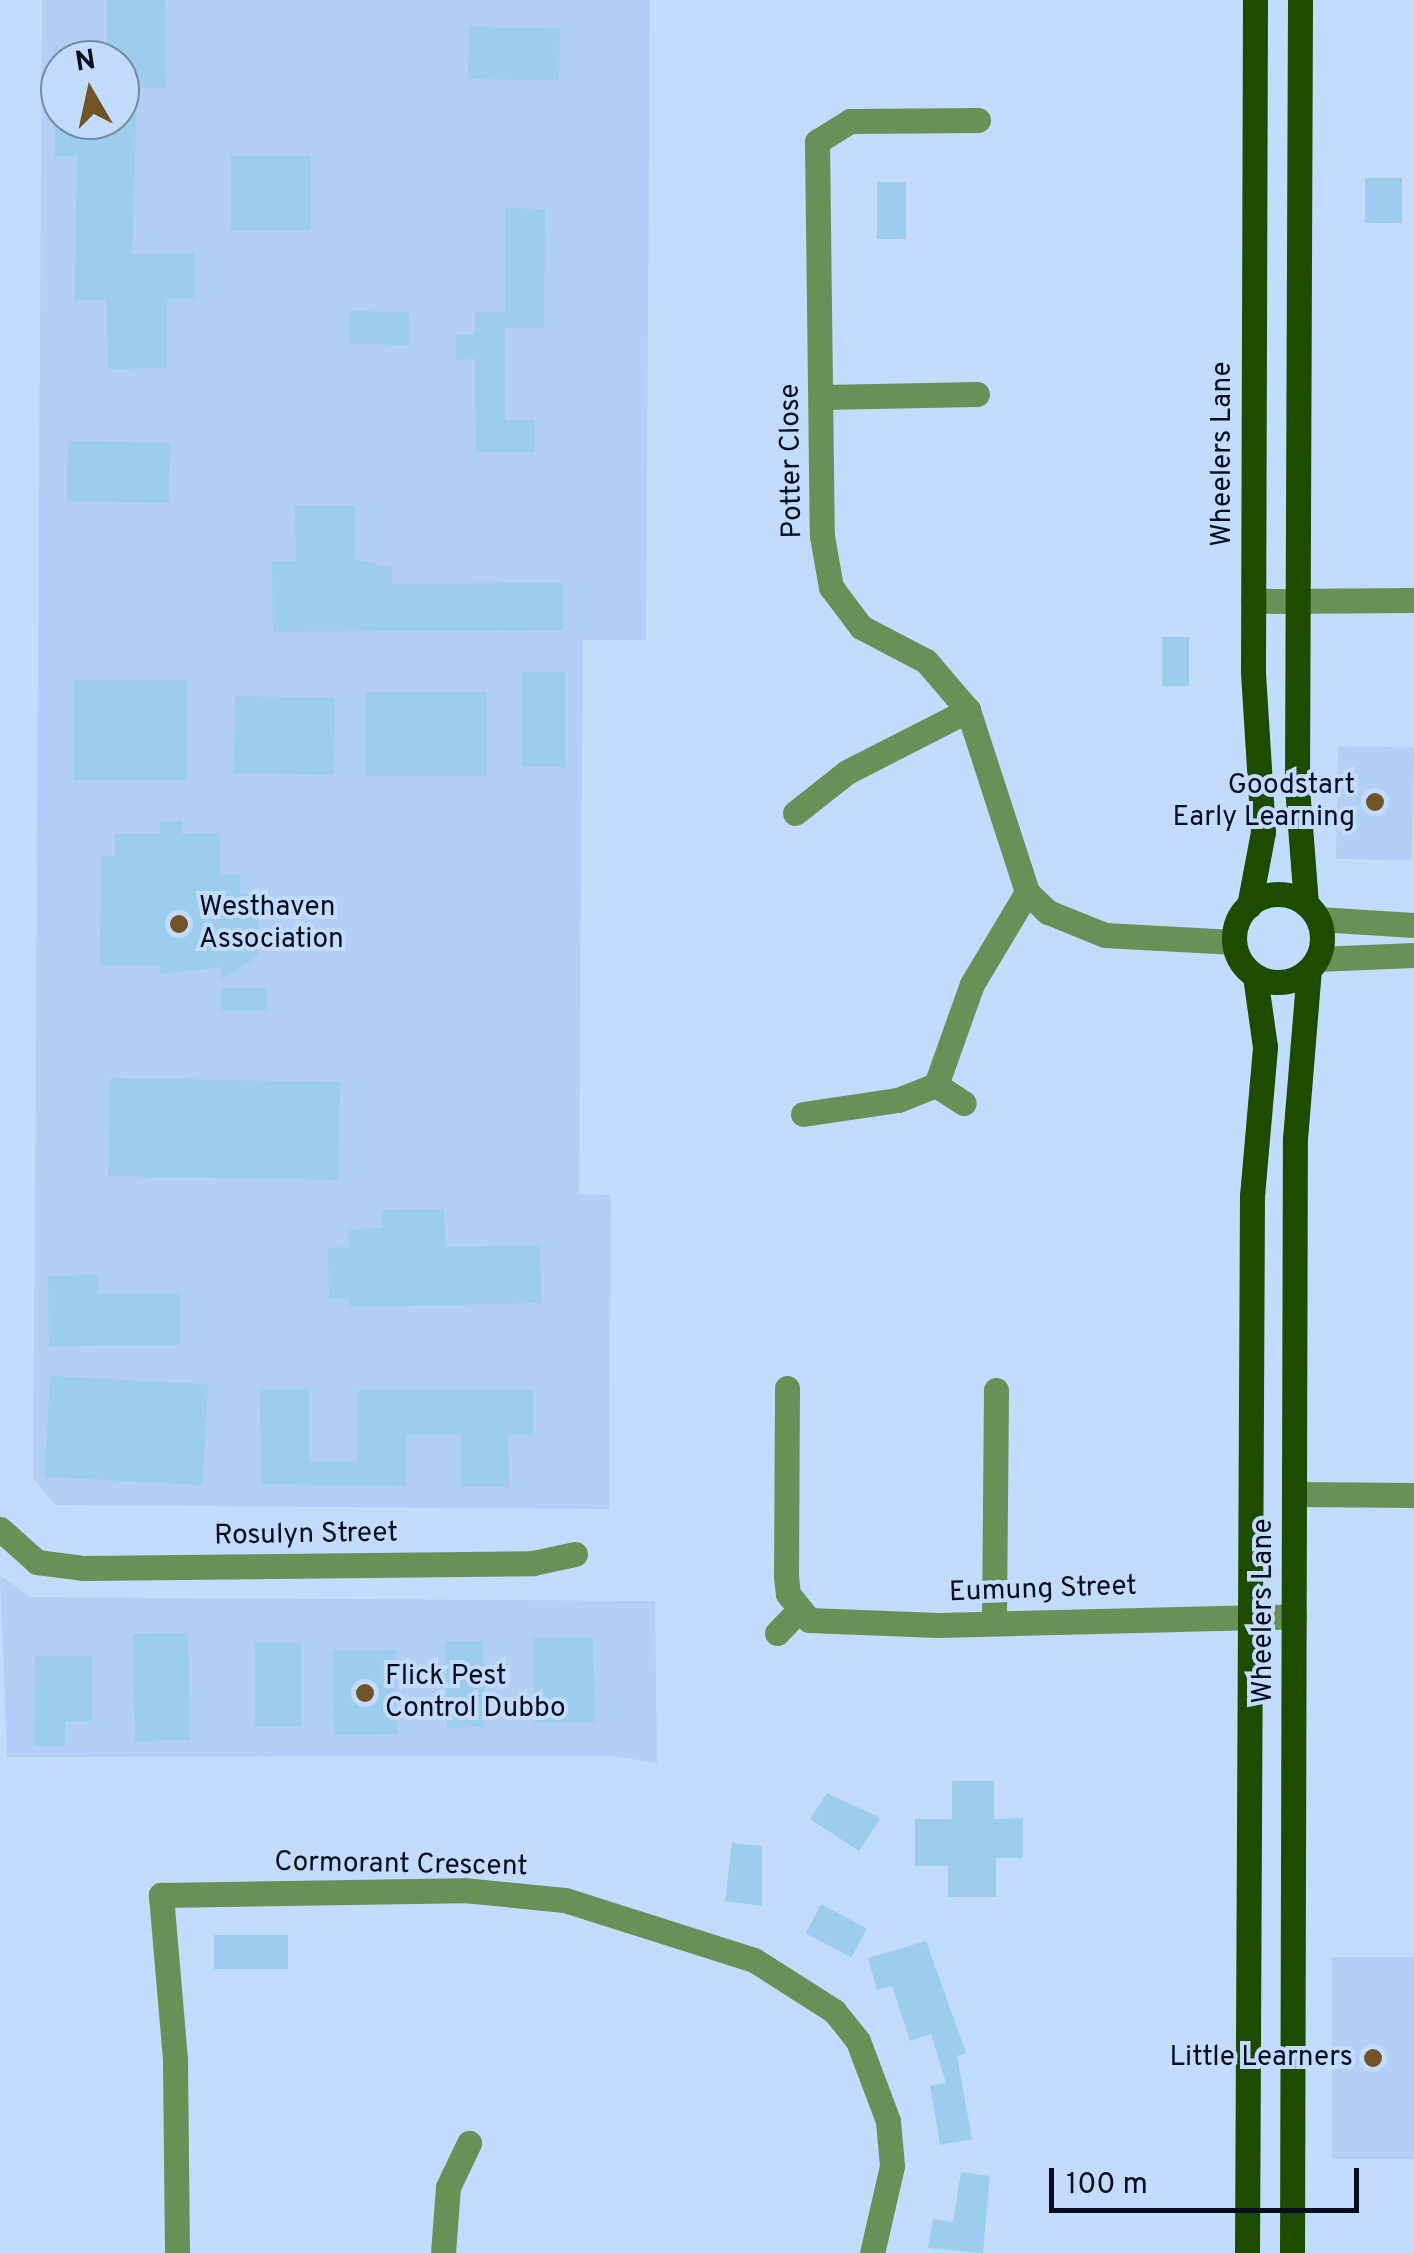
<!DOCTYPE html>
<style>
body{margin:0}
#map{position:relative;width:1414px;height:2253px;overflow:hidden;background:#c3dcfe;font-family:Overpass,sans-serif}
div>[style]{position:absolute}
.built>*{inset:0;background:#b4cff6;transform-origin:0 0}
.building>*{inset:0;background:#9ccded;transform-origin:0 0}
.minor>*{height:25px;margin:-12.5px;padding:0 12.5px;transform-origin:12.5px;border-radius:12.5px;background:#679156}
.major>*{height:25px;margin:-12.5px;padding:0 12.5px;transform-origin:12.5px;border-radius:12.5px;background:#1d4b00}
.major>.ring{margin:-12.5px;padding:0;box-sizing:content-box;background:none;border:25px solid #1d4b00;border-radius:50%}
.dots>*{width:28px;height:28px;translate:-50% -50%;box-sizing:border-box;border:5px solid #c3dcfe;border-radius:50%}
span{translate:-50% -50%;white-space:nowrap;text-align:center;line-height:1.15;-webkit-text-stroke:8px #c3dcfe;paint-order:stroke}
.street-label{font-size:28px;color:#050e1d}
.poi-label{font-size:28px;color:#050e1d}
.right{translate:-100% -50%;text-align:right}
.left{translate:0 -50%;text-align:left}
.north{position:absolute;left:40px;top:40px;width:100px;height:100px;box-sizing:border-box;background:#c3dcfe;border:2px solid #778aa4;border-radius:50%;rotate:351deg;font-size:28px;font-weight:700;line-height:40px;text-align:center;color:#050e1d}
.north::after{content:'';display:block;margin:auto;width:35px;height:45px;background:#705326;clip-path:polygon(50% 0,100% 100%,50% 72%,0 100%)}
.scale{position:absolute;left:1049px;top:2168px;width:310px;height:45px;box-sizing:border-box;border:5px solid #050e1d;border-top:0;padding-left:12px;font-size:30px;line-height:35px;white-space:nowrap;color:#050e1d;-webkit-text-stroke:8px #c3dcfe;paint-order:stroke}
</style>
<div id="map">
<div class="built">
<i style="clip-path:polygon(evenodd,42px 0,650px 0,646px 640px,583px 640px,579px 1194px,611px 1195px,609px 1509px,55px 1505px,33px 1478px,42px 0,60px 60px,120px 60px,120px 120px,60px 120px,60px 60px)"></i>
<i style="left:1338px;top:746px;width:76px;height:113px;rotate:1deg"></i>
<i style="clip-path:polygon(0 1575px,30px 1597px,655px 1601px,657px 1763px,613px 1756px,7px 1757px)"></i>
<i style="left:1332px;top:1957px;width:82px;height:202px"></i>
</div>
<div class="building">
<i style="clip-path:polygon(107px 0,165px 0,166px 88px,137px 88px,132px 254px,194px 253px,195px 299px,167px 299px,167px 368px,108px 369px,107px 300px,75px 300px,77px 156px,55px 156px,55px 120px,120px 120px,120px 60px,107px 60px)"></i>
<i style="left:469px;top:27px;width:91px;height:52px;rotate:1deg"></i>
<i style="left:231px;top:156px;width:80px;height:74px"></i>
<i style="left:1365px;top:178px;width:37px;height:45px"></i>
<i style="left:877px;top:182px;width:29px;height:57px"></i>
<i style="clip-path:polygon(505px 208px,545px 209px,544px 328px,505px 328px,505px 420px,535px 420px,535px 452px,476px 452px,475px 359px,456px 360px,456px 335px,475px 334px,475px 312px,505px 312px)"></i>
<i style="left:350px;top:311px;width:59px;height:33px;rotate:1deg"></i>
<i style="left:68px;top:441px;width:102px;height:60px;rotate:1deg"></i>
<i style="clip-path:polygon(295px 506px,355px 506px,355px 559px,392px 568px,392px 584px,563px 583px,563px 630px,273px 632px,272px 561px,296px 561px)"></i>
<i style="left:1162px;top:637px;width:27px;height:49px"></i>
<i style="left:522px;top:672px;width:43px;height:95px"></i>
<i style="left:74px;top:680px;width:113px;height:100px"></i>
<i style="left:366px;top:692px;width:121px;height:84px"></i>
<i style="left:235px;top:696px;width:100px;height:77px;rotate:1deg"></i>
<i style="clip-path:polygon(160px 821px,182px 821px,182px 834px,220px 833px,220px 875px,240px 875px,240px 893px,258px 893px,258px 956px,221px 980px,221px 967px,160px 974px,160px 965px,100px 965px,101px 856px,115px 856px,115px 834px,160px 834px)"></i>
<i style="left:221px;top:988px;width:46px;height:23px"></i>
<i style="left:110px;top:1078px;width:230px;height:98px;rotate:1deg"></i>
<i style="clip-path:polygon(444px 1209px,445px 1247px,540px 1245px,541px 1303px,349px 1307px,349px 1299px,329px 1299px,328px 1248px,349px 1247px,348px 1229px,382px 1228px,382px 1210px)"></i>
<i style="clip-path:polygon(98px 1275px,98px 1294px,180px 1293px,180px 1345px,49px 1346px,48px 1276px)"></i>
<i style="left:50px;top:1376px;width:158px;height:101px;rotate:3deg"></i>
<i style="clip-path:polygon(260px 1389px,309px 1389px,309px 1461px,357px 1461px,358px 1390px,533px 1390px,533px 1435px,508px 1435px,509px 1487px,461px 1487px,461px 1435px,406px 1435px,406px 1486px,261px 1484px)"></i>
<i style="left:188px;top:1633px;width:107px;height:55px;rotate:89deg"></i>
<i style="left:593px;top:1637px;width:85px;height:60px;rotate:89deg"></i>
<i style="left:483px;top:1641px;width:86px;height:38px;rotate:89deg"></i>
<i style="left:255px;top:1643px;width:46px;height:83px"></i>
<i style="left:396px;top:1650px;width:84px;height:63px;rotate:89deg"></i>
<i style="clip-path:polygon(35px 1656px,92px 1656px,92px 1721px,65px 1721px,65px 1746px,34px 1746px)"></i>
<i style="clip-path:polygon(952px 1781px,994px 1781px,994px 1819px,1023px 1818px,1023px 1858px,996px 1858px,996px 1897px,948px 1897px,948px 1866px,915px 1866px,915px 1819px,952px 1819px)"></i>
<i style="clip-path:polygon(827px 1793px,881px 1818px,859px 1851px,810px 1819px)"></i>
<i style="clip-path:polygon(732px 1843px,762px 1846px,762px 1906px,725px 1901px)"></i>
<i style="left:821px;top:1904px;width:52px;height:33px;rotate:28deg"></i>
<i style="left:288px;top:1935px;width:34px;height:74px;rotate:90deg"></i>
<i style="clip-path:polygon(926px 1941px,966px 2053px,957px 2056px,972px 2139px,940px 2145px,930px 2086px,946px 2083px,931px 2034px,910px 2041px,892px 1986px,877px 1990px,868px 1958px)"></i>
<i style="clip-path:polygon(961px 2172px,990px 2176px,983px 2253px,928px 2248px,933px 2219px,953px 2222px)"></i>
</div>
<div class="minor">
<i style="left:978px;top:120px;width:128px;rotate:179.6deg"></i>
<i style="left:850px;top:121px;width:39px;rotate:148deg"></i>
<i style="left:817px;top:142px;width:394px;rotate:89.3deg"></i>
<i style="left:822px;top:536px;width:52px;rotate:80deg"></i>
<i style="left:831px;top:587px;width:50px;rotate:53.1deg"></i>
<i style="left:861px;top:627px;width:73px;rotate:27.6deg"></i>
<i style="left:926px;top:661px;width:65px;rotate:49.4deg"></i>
<i style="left:968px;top:710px;width:191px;rotate:72deg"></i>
<i style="left:1027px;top:892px;width:29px;rotate:44deg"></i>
<i style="left:1048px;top:912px;width:61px;rotate:22deg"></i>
<i style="left:1105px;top:935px;width:129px;rotate:3.1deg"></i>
<i style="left:822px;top:397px;width:155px;rotate:-1.1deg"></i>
<i style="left:1253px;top:601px;width:161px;rotate:-0.4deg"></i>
<i style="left:795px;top:813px;width:66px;rotate:-38.3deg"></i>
<i style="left:847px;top:772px;width:136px;rotate:-27.1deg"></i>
<i style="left:1318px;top:919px;width:96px;rotate:3.6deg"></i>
<i style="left:1317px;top:959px;width:97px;rotate:-2.4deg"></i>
<i style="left:936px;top:1085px;width:33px;rotate:33deg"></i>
<i style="left:803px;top:1114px;width:96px;rotate:-8.4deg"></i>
<i style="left:898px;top:1100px;width:41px;rotate:-21.5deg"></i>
<i style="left:936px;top:1085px;width:107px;rotate:-70.4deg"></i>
<i style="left:972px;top:984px;width:107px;rotate:-59.1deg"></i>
<i style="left:787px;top:1388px;width:188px;rotate:90.3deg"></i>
<i style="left:786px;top:1576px;width:18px;rotate:84deg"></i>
<i style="left:788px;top:1594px;width:33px;rotate:51deg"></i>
<i style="left:809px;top:1620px;width:129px;rotate:2.2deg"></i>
<i style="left:938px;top:1625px;width:356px;rotate:-1.4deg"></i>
<i style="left:1294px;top:1494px;width:120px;rotate:0.5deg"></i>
<i style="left:0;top:1529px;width:50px;rotate:41.7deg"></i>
<i style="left:37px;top:1562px;width:46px;rotate:7.4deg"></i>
<i style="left:83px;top:1568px;width:450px;rotate:-0.6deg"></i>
<i style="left:533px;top:1563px;width:43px;rotate:-12.1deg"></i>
<i style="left:994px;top:1619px;width:229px;rotate:-89.5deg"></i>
<i style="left:777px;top:1633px;width:30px;rotate:-46deg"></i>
<i style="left:177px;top:2253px;width:194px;rotate:-90.6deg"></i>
<i style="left:175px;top:2059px;width:165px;rotate:-94.9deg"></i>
<i style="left:161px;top:1895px;width:302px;rotate:-0.9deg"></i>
<i style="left:463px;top:1890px;width:102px;rotate:5.6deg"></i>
<i style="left:565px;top:1900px;width:198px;rotate:17.6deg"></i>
<i style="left:754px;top:1960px;width:95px;rotate:32.5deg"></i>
<i style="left:834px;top:2011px;width:38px;rotate:51deg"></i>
<i style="left:858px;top:2041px;width:85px;rotate:69.4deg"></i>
<i style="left:888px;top:2121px;width:45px;rotate:84.9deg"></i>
<i style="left:892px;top:2166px;width:89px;rotate:102.9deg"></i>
<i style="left:443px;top:2253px;width:66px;rotate:-85.7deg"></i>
<i style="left:448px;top:2187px;width:49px;rotate:-64.5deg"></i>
</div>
<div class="major">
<i style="left:1300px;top:0;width:787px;rotate:90.22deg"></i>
<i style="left:1297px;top:787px;width:117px;rotate:85.6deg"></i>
<i class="ring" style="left:1234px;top:894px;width:63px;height:63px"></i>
<i style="left:1249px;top:906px;width:75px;rotate:-79.3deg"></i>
<i style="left:1263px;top:832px;width:161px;rotate:-93.6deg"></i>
<i style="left:1253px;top:671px;width:671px;rotate:-89.83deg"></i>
<i style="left:1247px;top:2253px;width:1057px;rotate:-89.73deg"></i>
<i style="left:1252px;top:1196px;width:150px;rotate:-85deg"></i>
<i style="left:1265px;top:1047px;width:72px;rotate:-98deg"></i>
<i style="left:1292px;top:2253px;width:1114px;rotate:-89.85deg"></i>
<i style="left:1295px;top:1139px;width:170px;rotate:-85.3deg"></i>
</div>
<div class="dots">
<i style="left:1375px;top:802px;background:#705326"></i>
<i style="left:179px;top:924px;background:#705326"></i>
<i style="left:365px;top:1693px;background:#705326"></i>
<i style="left:1373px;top:2058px;background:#705326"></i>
</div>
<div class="street-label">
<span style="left:1223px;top:454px;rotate:-90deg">Wheelers Lane</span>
<span style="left:792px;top:461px;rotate:-91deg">Potter Close</span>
<span style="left:306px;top:1535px;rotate:-1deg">Rosulyn Street</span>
<span style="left:1043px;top:1590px;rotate:-2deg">Eumung Street</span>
<span style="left:1264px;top:1611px;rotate:-90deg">Wheelers Lane</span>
<span style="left:401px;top:1865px;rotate:1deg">Cormorant Crescent</span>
</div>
<div class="poi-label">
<span class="right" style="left:1355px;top:802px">Goodstart<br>Early Learning</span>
<span class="left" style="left:199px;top:924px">Westhaven<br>Association</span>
<span class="left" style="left:385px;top:1693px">Flick Pest<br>Control Dubbo</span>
<span class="right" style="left:1353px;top:2058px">Little Learners</span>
</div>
<div class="north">N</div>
<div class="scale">100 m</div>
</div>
